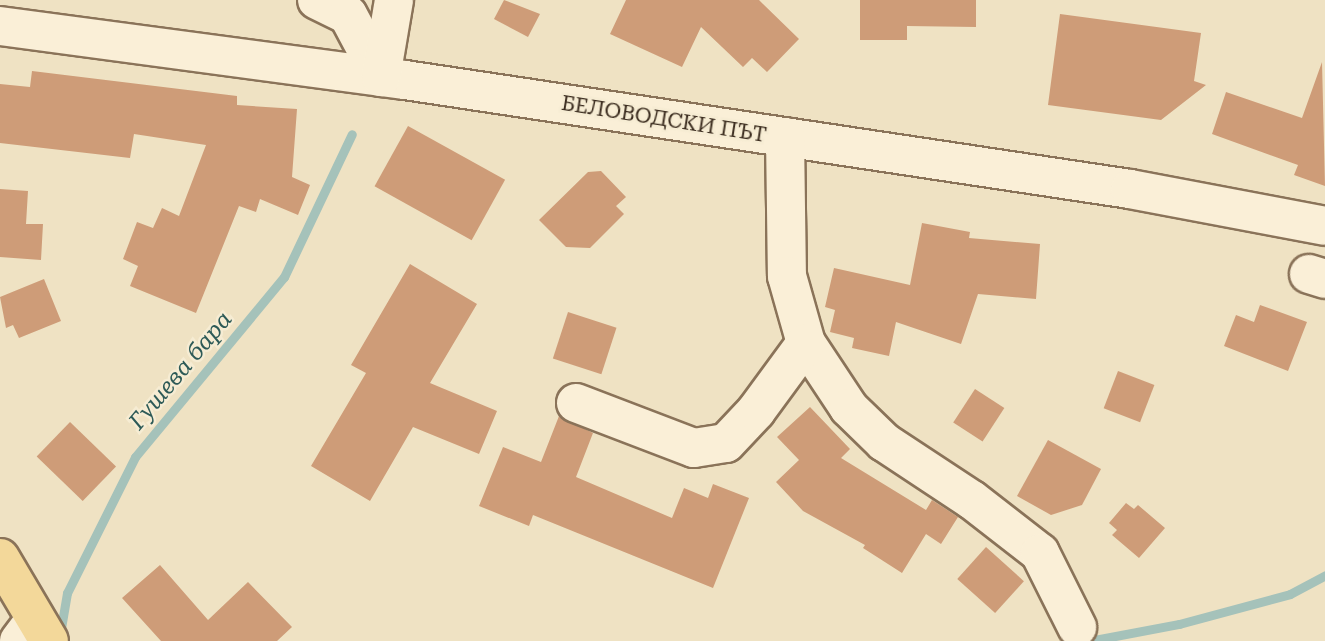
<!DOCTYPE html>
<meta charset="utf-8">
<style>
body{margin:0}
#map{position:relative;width:1325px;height:641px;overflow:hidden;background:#efe2c3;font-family:"Roboto Serif",serif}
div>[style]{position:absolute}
.stream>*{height:9px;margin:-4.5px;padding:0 4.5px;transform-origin:4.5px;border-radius:4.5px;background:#a5c2ba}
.building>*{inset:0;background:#ce9c78;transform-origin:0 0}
.roads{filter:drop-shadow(2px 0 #8a7359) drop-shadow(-2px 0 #8a7359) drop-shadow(0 2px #8a7359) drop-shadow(0 -2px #8a7359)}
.minor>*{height:38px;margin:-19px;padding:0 19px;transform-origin:19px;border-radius:19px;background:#faefd7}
.major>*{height:38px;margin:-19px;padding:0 19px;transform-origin:19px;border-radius:19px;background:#f3d89a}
span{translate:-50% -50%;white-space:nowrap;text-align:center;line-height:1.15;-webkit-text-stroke:5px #f6ecd3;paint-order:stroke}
.street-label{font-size:21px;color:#3a2b1e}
.water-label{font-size:23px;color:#2d5a57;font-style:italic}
</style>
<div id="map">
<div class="stream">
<i style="left:60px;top:634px;width:42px;rotate:-80.3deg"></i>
<i style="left:67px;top:593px;width:152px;rotate:-63.4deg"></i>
<i style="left:135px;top:457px;width:234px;rotate:-50.4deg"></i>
<i style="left:284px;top:277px;width:158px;rotate:-64.6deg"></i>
<i style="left:1089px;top:641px;width:92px;rotate:-10.7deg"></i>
<i style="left:1179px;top:624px;width:115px;rotate:-15.1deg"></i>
<i style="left:1290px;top:594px;width:40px;rotate:-28deg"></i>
</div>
<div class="building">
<i style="clip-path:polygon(504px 0,540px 14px,528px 37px,494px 19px)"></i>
<i style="clip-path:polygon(626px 0,759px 0,799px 39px,767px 72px,752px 58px,743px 67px,701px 27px,682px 67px,610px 34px)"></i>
<i style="clip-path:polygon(860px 0,976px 0,976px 27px,907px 26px,907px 40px,860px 40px)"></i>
<i style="clip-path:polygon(1060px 14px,1201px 33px,1194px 81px,1206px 85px,1161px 120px,1048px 105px)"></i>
<i style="clip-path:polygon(1322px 62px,1325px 186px,1294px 175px,1298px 165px,1212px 134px,1226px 92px,1302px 118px)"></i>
<i style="clip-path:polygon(32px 71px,237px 96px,237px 105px,297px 109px,292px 177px,310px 185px,298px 215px,260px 199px,256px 212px,239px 206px,196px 313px,130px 286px,138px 266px,123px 259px,137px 222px,153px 228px,162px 208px,179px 216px,206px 145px,134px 134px,130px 158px,0 143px,0 84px,30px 87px)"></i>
<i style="left:408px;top:126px;width:111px;height:69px;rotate:29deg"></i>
<i style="clip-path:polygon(601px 171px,626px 197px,616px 206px,624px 214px,590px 248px,566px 247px,539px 220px,588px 172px)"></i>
<i style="clip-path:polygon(0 189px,28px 191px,26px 224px,43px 224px,41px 260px,0 257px)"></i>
<i style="clip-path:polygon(922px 223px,970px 232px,969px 238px,1040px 244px,1036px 299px,978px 294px,961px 344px,896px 322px,889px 356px,852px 348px,854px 338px,830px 332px,835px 310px,825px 307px,834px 268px,910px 285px)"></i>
<i style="clip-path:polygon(410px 264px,477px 304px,430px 383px,497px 411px,479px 454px,413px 427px,370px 501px,311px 466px,366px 373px,351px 365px)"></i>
<i style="clip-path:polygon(44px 279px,61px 321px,19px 338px,13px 325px,6px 328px,0 297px)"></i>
<i style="clip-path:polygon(1260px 305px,1307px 322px,1288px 371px,1224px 346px,1236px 315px,1254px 322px)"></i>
<i style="left:568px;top:312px;width:51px;height:49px;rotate:18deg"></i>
<i style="left:1118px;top:371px;width:39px;height:40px;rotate:21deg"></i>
<i style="left:975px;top:389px;width:35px;height:40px;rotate:33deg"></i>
<i style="clip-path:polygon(810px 407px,850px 449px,841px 458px,926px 510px,932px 500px,958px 517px,941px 544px,926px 534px,902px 573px,863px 548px,865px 545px,803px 511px,776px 482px,799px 460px,777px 437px)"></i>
<i style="clip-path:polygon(559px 416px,593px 433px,576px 477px,672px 518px,684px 488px,708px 498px,713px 484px,749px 498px,713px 588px,533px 515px,529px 526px,479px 506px,503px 447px,541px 462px)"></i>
<i style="left:70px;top:422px;width:64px;height:48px;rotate:44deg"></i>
<i style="clip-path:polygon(1048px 440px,1101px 469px,1082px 505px,1051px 515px,1017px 496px)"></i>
<i style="clip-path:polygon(1126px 503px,1134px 509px,1138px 505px,1165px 528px,1139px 558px,1112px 535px,1117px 530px,1109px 523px)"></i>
<i style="left:986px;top:547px;width:51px;height:43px;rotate:42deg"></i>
<i style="clip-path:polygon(160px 565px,208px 620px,248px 582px,292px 627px,277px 641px,161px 641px,122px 598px)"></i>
</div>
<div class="roads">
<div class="minor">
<i style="left:317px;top:0;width:34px;rotate:26deg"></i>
<i style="left:348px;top:15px;width:70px;rotate:62deg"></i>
<i style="left:0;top:26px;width:409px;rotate:7.6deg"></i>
<i style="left:405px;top:80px;width:733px;rotate:8.55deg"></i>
<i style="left:1130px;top:189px;width:198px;rotate:10.7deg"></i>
<i style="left:381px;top:77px;width:78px;rotate:-80.4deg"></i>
<i style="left:785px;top:137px;width:139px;rotate:89.2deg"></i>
<i style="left:787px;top:276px;width:70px;rotate:74.2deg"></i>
<i style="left:806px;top:343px;width:78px;rotate:56.5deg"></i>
<i style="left:849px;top:408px;width:49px;rotate:44.2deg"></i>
<i style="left:884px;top:442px;width:105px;rotate:33.4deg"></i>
<i style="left:972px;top:500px;width:86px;rotate:37.9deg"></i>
<i style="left:1040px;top:553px;width:83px;rotate:63.4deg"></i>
<i style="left:1309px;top:274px;width:17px;rotate:17deg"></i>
<i style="left:576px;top:403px;width:126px;rotate:20.9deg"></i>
<i style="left:694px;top:448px;width:32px;rotate:-9deg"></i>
<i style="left:726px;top:443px;width:44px;rotate:-46.8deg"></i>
<i style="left:756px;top:411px;width:84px;rotate:-53.7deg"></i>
<i style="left:19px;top:641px;width:25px;rotate:-53deg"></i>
</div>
<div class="major">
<i style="left:0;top:558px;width:96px;rotate:59.4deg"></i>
</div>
</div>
<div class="street-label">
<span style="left:664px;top:119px;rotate:9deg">БЕЛОВОДСКИ ПЪТ</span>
</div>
<div class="water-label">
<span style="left:181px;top:371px;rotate:-50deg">Гушева бара</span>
</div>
</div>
